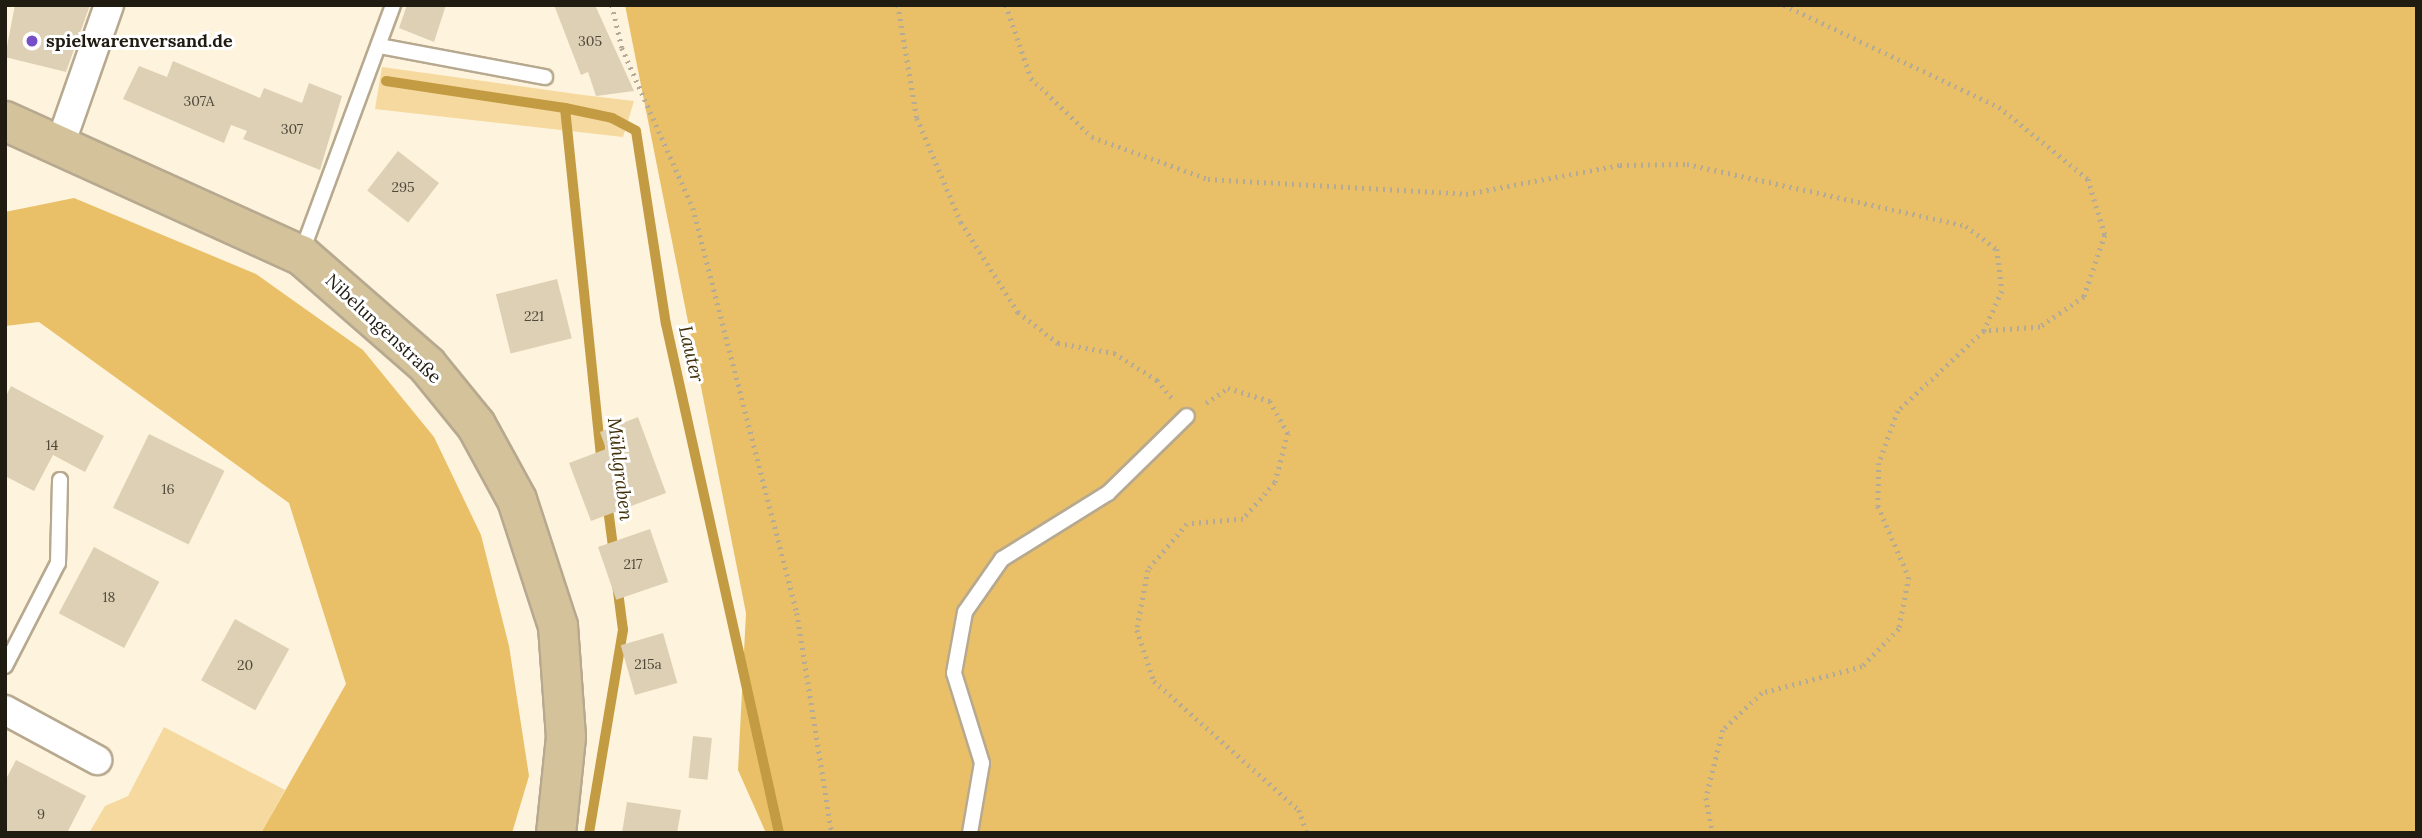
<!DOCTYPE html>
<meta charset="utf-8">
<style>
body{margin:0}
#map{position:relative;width:2422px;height:838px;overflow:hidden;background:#fef3dc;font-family:Lora,serif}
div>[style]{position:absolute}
.green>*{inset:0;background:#f5d99f}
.forest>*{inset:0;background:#e9c068}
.stream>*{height:10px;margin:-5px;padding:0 5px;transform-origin:5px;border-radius:5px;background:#c39b42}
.building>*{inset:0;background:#ded0b5;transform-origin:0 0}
.path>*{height:4.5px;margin-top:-2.25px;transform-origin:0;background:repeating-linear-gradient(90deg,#b3aa97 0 2px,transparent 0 7px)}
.roads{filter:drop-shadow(2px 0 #b7a98f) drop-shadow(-2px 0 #b7a98f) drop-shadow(0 2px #b7a98f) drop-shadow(0 -2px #b7a98f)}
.lane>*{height:14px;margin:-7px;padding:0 7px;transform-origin:7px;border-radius:7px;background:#fff}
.street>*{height:28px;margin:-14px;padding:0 14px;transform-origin:14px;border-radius:14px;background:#fff}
.primary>*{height:38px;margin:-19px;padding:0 19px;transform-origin:19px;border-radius:19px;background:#d4c29b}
.dots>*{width:19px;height:19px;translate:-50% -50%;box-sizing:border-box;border:4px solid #fff;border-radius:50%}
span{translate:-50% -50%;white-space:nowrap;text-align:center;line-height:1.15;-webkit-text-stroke:6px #fff;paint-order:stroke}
.number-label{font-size:14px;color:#50493b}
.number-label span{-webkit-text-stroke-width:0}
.poi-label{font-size:18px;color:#211c12;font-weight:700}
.left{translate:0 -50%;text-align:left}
.street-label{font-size:18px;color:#211c12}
.water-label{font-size:19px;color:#42310b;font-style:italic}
.frame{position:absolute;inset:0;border:7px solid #211c12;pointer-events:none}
</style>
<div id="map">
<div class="green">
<i style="clip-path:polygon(382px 67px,583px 95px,634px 101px,623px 137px,375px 109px)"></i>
<i style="clip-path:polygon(164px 727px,285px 790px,261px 833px,89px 833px,105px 806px,128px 796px)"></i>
</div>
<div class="forest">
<i style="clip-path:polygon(625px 5px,2417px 5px,2417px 833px,766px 833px,738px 770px,746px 613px)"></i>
<i style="clip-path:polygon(74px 198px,256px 274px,363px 350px,434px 437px,481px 535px,509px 646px,529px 776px,512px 833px,261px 833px,346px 684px,289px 503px,39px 322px,5px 326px,5px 212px)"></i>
</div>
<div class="stream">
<i style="left:386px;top:81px;width:181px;rotate:8.6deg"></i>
<i style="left:565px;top:108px;width:48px;rotate:12deg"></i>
<i style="left:612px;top:118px;width:27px;rotate:28deg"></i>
<i style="left:636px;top:131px;width:195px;rotate:81.2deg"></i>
<i style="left:666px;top:324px;width:521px;rotate:77.48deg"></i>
<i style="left:565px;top:108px;width:358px;rotate:84.1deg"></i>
<i style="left:607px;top:501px;width:53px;rotate:82.5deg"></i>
<i style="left:589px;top:833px;width:206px;rotate:-80.5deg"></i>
<i style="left:623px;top:630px;width:46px;rotate:-97.4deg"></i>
</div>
<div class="building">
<i style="clip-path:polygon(15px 5px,90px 5px,66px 72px,5px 57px)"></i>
<i style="clip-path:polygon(407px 5px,446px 5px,434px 42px,399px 28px)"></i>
<i style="clip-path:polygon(554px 5px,595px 5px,634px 91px,596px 96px,588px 72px,581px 75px)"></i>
<i style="clip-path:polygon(173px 61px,260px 98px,264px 88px,302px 103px,309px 83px,342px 96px,320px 170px,243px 139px,247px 131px,231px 125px,224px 143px,123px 99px,139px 66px,167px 77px)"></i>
<i style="left:398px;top:151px;width:52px;height:50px;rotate:38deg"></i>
<i style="left:557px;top:279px;width:61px;height:63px;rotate:76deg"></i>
<i style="clip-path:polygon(11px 386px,104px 436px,85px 472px,53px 455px,34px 491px,5px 476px,5px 398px)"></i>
<i style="clip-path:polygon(638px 417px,666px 493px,591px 521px,569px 463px,606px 449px,600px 432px)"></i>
<i style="left:149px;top:434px;width:84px;height:82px;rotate:26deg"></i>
<i style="left:650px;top:529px;width:56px;height:55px;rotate:71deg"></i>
<i style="left:94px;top:547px;width:74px;height:75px;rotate:28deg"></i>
<i style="left:235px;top:619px;width:62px;height:70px;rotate:29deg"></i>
<i style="left:663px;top:633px;width:52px;height:44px;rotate:74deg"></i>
<i style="left:693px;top:736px;width:19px;height:42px;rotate:6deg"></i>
<i style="clip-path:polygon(16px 760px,86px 796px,67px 833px,5px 833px,5px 781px)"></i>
<i style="clip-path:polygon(627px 802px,681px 810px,677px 833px,622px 833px)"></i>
</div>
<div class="path">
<i style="left:612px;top:5px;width:44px;rotate:76.9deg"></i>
<i style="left:622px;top:48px;width:175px;rotate:66.1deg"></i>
<i style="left:693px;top:208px;width:418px;rotate:75.6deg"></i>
<i style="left:797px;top:613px;width:223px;rotate:81deg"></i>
<i style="left:898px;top:5px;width:115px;rotate:80.5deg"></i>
<i style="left:917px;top:118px;width:113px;rotate:67.1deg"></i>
<i style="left:961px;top:222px;width:107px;rotate:57.7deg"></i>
<i style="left:1018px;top:312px;width:51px;rotate:37.8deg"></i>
<i style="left:1058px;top:343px;width:57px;rotate:10.1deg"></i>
<i style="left:1114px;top:353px;width:51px;rotate:32.1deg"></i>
<i style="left:1157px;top:380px;width:25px;rotate:50deg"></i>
<i style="left:1006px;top:5px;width:77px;rotate:71.1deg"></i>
<i style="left:1031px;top:78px;width:85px;rotate:44deg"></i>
<i style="left:1092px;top:137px;width:123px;rotate:19.9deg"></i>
<i style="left:1208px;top:179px;width:258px;rotate:3.3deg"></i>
<i style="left:1466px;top:194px;width:157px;rotate:-10.7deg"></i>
<i style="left:1620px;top:165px;width:67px;rotate:-0.9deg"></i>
<i style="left:1687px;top:164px;width:286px;rotate:12.5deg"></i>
<i style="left:1966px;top:226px;width:39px;rotate:37deg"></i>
<i style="left:1997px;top:249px;width:42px;rotate:83.2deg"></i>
<i style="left:2002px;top:291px;width:44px;rotate:114.2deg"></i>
<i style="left:1984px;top:331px;width:117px;rotate:137.1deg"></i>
<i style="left:1898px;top:411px;width:55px;rotate:110.1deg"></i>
<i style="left:1879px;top:463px;width:43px;rotate:91.3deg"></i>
<i style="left:1878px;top:506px;width:77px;rotate:66.4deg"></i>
<i style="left:1909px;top:577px;width:53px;rotate:100.9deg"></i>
<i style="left:1899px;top:629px;width:53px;rotate:134.2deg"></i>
<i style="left:1862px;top:667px;width:103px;rotate:165.4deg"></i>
<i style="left:1762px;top:693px;width:54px;rotate:136.5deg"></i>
<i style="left:1723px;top:730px;width:70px;rotate:104deg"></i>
<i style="left:1706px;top:798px;width:36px;rotate:79deg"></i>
<i style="left:1784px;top:5px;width:238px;rotate:25.4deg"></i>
<i style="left:1999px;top:107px;width:114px;rotate:39deg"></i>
<i style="left:2088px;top:179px;width:59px;rotate:73.1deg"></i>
<i style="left:2105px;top:235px;width:65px;rotate:108.7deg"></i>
<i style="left:2084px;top:297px;width:53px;rotate:145.7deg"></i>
<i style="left:2040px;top:327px;width:56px;rotate:175.9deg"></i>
<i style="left:1206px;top:403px;width:27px;rotate:-34deg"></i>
<i style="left:1228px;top:388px;width:44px;rotate:17.2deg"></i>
<i style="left:1270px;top:401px;width:37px;rotate:61deg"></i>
<i style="left:1288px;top:433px;width:52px;rotate:104.6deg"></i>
<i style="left:1275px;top:483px;width:48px;rotate:131.6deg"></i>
<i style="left:1243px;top:519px;width:56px;rotate:174.9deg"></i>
<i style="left:1187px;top:524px;width:60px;rotate:130.3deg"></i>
<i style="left:1148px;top:570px;width:61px;rotate:100.4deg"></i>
<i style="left:1137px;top:630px;width:54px;rotate:71.6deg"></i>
<i style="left:1154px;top:681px;width:194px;rotate:41.7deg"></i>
<i style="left:1299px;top:810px;width:24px;rotate:71deg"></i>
</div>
<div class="roads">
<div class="lane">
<i style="left:379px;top:46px;width:169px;rotate:10.6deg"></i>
<i style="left:301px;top:254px;width:265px;rotate:-69.7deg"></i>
<i style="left:5px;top:666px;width:116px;rotate:-62.8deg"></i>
<i style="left:58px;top:563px;width:83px;rotate:-88.6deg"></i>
<i style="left:970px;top:833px;width:71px;rotate:-80.3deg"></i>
<i style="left:982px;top:763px;width:94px;rotate:-107.3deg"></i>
<i style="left:954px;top:673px;width:62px;rotate:-79.8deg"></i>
<i style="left:965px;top:612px;width:65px;rotate:-55.1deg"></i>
<i style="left:1002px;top:559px;width:125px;rotate:-31.9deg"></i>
<i style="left:1108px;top:493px;width:110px;rotate:-44.3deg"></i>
</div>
<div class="street">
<i style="left:60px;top:145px;width:148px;rotate:-70.7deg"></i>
<i style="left:5px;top:710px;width:105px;rotate:28.5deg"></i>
</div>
<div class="primary">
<i style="left:5px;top:121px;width:325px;rotate:24.4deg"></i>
<i style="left:301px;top:255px;width:167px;rotate:41.1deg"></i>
<i style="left:427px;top:365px;width:77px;rotate:50.8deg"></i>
<i style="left:476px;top:425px;width:85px;rotate:61.3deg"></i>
<i style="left:517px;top:500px;width:133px;rotate:72deg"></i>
<i style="left:558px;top:626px;width:111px;rotate:85.9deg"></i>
<i style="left:566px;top:737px;width:97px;rotate:95.9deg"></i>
</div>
</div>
<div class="dots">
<i style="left:32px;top:41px;background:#764ec8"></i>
</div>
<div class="number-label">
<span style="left:590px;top:41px">305</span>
<span style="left:199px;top:101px">307A</span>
<span style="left:292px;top:129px">307</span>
<span style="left:403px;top:187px">295</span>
<span style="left:534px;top:316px">221</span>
<span style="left:52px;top:445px">14</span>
<span style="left:168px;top:489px">16</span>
<span style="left:633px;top:564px">217</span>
<span style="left:109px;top:597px">18</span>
<span style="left:648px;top:664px">215a</span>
<span style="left:245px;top:665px">20</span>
<span style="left:41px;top:814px">9</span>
</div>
<div class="poi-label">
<span class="left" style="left:46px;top:41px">spielwarenversand.de</span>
</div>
<div class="street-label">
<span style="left:383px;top:329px;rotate:43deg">Nibelungenstraße</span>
</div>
<div class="water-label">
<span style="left:691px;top:354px;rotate:77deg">Lauter</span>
<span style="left:620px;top:469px;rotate:83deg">Mühlgraben</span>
</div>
<div class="frame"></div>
</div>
